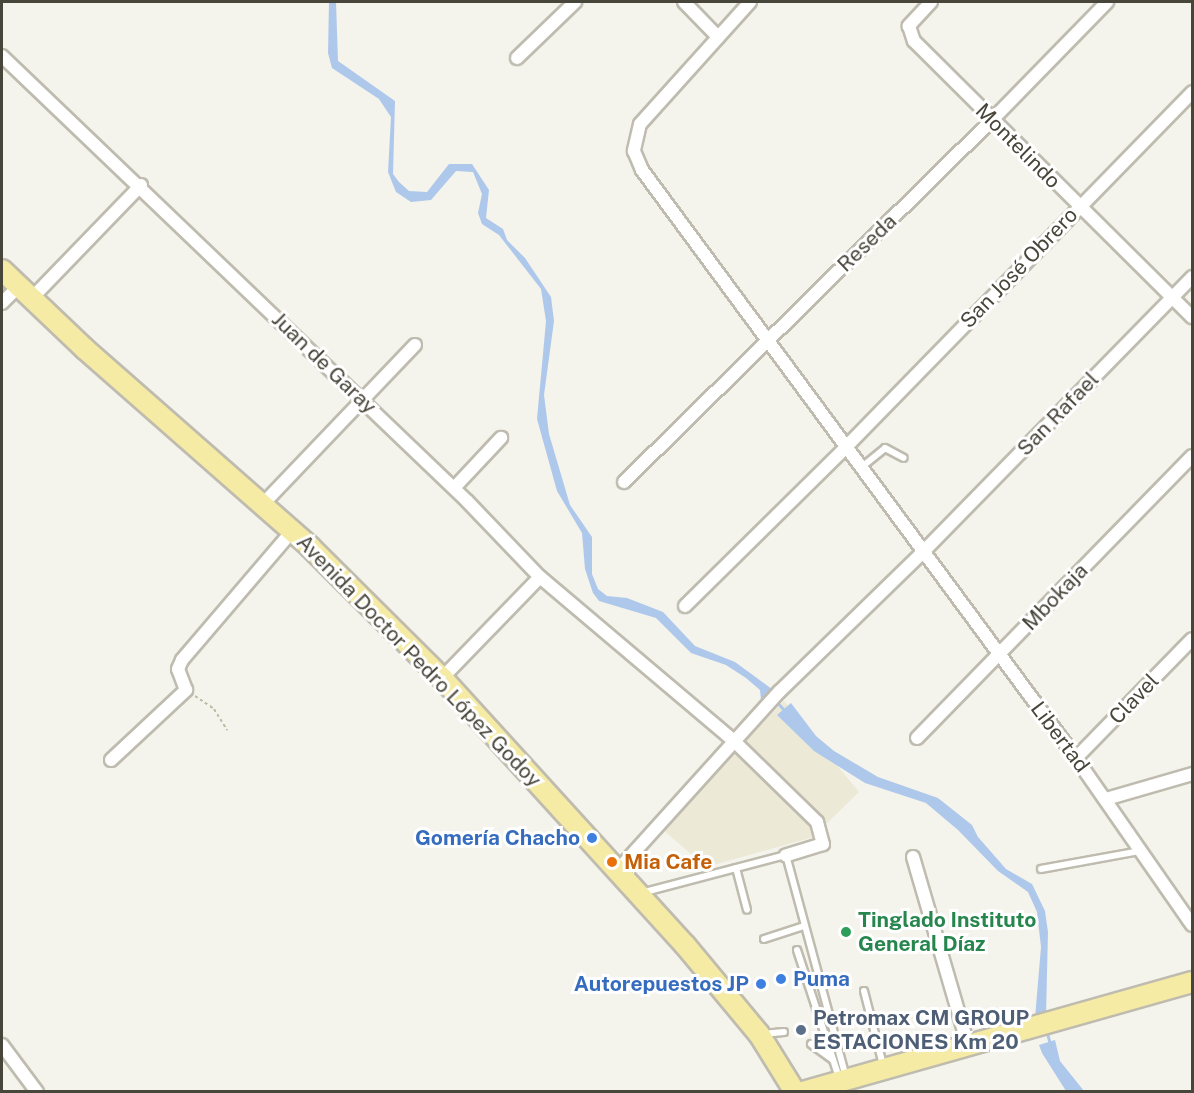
<!DOCTYPE html>
<meta charset="utf-8">
<style>
body{margin:0}
#map{position:relative;width:1194px;height:1093px;overflow:hidden;background:#f4f3ec;font-family:"Public Sans",sans-serif}
div>[style]{position:absolute}
.education>*{inset:0;background:#ece9d7}
.water>*{inset:0;background:#aec8eb}
.stream>*{height:3px;margin:-1.5px;padding:0 1.5px;transform-origin:1.5px;border-radius:1.5px;background:#aec8eb}
.path>*{height:2px;margin-top:-1px;transform-origin:0;background:repeating-linear-gradient(90deg,#c0baa1 0 3px,transparent 0 6px)}
.roads{filter:drop-shadow(2px 0 #bfbcaf) drop-shadow(-2px 0 #bfbcaf) drop-shadow(0 2px #bfbcaf) drop-shadow(0 -2px #bfbcaf)}
.lane>*{height:6px;margin:-3px;padding:0 3px;transform-origin:3px;border-radius:3px;background:#fff}
.street>*{height:12px;margin:-6px;padding:0 6px;transform-origin:6px;border-radius:6px;background:#fff}
.primary>*{height:20px;margin:-10px;padding:0 10px;transform-origin:10px;border-radius:10px;background:#f5eba4}
.dots>*{width:16px;height:16px;translate:-50% -50%;box-sizing:border-box;border:3px solid #fff;border-radius:50%}
span{translate:-50% -50%;white-space:nowrap;text-align:center;line-height:1.15;-webkit-text-stroke:6px #fff;paint-order:stroke}
.street-label{font-size:21px;color:#48453a}
.shop-label{font-size:21px;color:#366cbe;font-weight:700}
.right{translate:-100% -50%;text-align:right}
.left{translate:0 -50%;text-align:left}
.food-label{font-size:21px;color:#c56008;font-weight:700}
.leisure-label{font-size:21px;color:#27864d;font-weight:700}
.service-label{font-size:21px;color:#4e5e75;font-weight:700}
.frame{position:absolute;inset:0;border:3px solid #48453a;pointer-events:none}
</style>
<div id="map">
<div class="education">
<i style="clip-path:polygon(784px 701px,859px 792px,822px 828px,821px 835px,706px 867px,661px 828px)"></i>
</div>
<div class="water">
<i style="clip-path:polygon(329px 2px,336px 2px,338px 61px,395px 101px,393px 174px,399px 182px,409px 191px,427px 192px,449px 164px,472px 164px,489px 190px,486px 218px,503px 229px,507px 240px,525px 258px,551px 297px,554px 321px,544px 395px,549px 434px,570px 505px,592px 537px,592px 574px,598px 589px,607px 596px,627px 598px,663px 612px,695px 646px,735px 662px,772px 689px,761px 700px,760px 690px,746px 678px,726px 665px,691px 653px,656px 618px,599px 601px,593px 593px,585px 569px,582px 533px,557px 491px,537px 419px,546px 321px,541px 289px,499px 235px,482px 224px,478px 213px,482px 194px,473px 172px,456px 171px,431px 200px,411px 202px,396px 192px,388px 172px,391px 117px,379px 99px,332px 68px,328px 53px)"></i>
<i style="clip-path:polygon(791px 703px,816px 736px,834px 751px,878px 777px,938px 798px,972px 825px,978px 837px,1006px 869px,1032px 884px,1045px 911px,1048px 932px,1046px 1015px,1035px 1018px,1041px 947px,1037px 912px,1028px 892px,998px 871px,958px 830px,926px 803px,865px 783px,814px 751px,777px 715px)"></i>
<i style="clip-path:polygon(1055px 1040px,1060px 1061px,1084px 1091px,1066px 1091px,1042px 1053px,1039px 1045px)"></i>
</div>
<div class="stream">
<i style="left:775px;top:700px;width:15px;rotate:48deg"></i>
<i style="left:1047px;top:1033px;width:11px;rotate:75deg"></i>
</div>
<div class="path">
<i style="left:195px;top:696px;width:23px;rotate:34deg"></i>
<i style="left:214px;top:709px;width:25px;rotate:58deg"></i>
</div>
<div class="roads">
<div class="lane">
<i style="left:863px;top:466px;width:28px;rotate:-39deg"></i>
<i style="left:885px;top:448px;width:21px;rotate:28deg"></i>
<i style="left:736px;top:868px;width:43px;rotate:75.3deg"></i>
<i style="left:1041px;top:869px;width:101px;rotate:-10.3deg"></i>
<i style="left:641px;top:893px;width:150px;rotate:-14.7deg"></i>
<i style="left:786px;top:855px;width:230px;rotate:74.9deg"></i>
<i style="left:764px;top:939px;width:42px;rotate:-18deg"></i>
<i style="left:797px;top:950px;width:135px;rotate:71.8deg"></i>
<i style="left:864px;top:991px;width:76px;rotate:75.6deg"></i>
<i style="left:762px;top:1034px;width:22px;rotate:-5deg"></i>
<i style="left:811px;top:1044px;width:27px;rotate:36deg"></i>
</div>
<div class="street">
<i style="left:684px;top:2px;width:49px;rotate:45.8deg"></i>
<i style="left:750px;top:2px;width:164px;rotate:132deg"></i>
<i style="left:640px;top:124px;width:28px;rotate:103deg"></i>
<i style="left:634px;top:151px;width:21px;rotate:67deg"></i>
<i style="left:642px;top:170px;width:731px;rotate:53.57deg"></i>
<i style="left:1076px;top:758px;width:203px;rotate:55.2deg"></i>
<i style="left:931px;top:2px;width:33px;rotate:133deg"></i>
<i style="left:909px;top:26px;width:16px;rotate:72deg"></i>
<i style="left:914px;top:41px;width:392px;rotate:44.8deg"></i>
<i style="left:2px;top:56px;width:644px;rotate:43.74deg"></i>
<i style="left:467px;top:501px;width:105px;rotate:46.2deg"></i>
<i style="left:540px;top:577px;width:141px;rotate:134.1deg"></i>
<i style="left:517px;top:58px;width:81px;rotate:-44deg"></i>
<i style="left:32px;top:298px;width:157px;rotate:-46deg"></i>
<i style="left:2px;top:303px;width:24px;rotate:-45deg"></i>
<i style="left:624px;top:482px;width:516px;rotate:-44.53deg"></i>
<i style="left:992px;top:120px;width:165px;rotate:-45.7deg"></i>
<i style="left:454px;top:488px;width:69px;rotate:-46.8deg"></i>
<i style="left:263px;top:504px;width:220px;rotate:-46.3deg"></i>
<i style="left:540px;top:577px;width:254px;rotate:40.2deg"></i>
<i style="left:734px;top:741px;width:116px;rotate:44.3deg"></i>
<i style="left:817px;top:822px;width:23px;rotate:75deg"></i>
<i style="left:823px;top:844px;width:39px;rotate:163deg"></i>
<i style="left:685px;top:606px;width:229px;rotate:-44.6deg"></i>
<i style="left:848px;top:445px;width:493px;rotate:-45.7deg"></i>
<i style="left:917px;top:738px;width:394px;rotate:-45.7deg"></i>
<i style="left:1076px;top:758px;width:166px;rotate:-45.7deg"></i>
<i style="left:111px;top:760px;width:103px;rotate:-43deg"></i>
<i style="left:186px;top:690px;width:22px;rotate:-111deg"></i>
<i style="left:178px;top:669px;width:10px;rotate:-66deg"></i>
<i style="left:182px;top:660px;width:170px;rotate:-49.5deg"></i>
<i style="left:1106px;top:799px;width:90px;rotate:-16.2deg"></i>
<i style="left:913px;top:857px;width:196px;rotate:73.7deg"></i>
<i style="left:618px;top:870px;width:241px;rotate:-47.9deg"></i>
<i style="left:780px;top:691px;width:199px;rotate:-44.2deg"></i>
<i style="left:923px;top:552px;width:385px;rotate:-45.6deg"></i>
<i style="left:2px;top:1045px;width:59px;rotate:53.3deg"></i>
</div>
<div class="primary">
<i style="left:2px;top:270px;width:115px;rotate:43.6deg"></i>
<i style="left:85px;top:349px;width:300px;rotate:41.3deg"></i>
<i style="left:310px;top:547px;width:186px;rotate:44.8deg"></i>
<i style="left:442px;top:678px;width:361px;rotate:47.7deg"></i>
<i style="left:685px;top:945px;width:116px;rotate:50.3deg"></i>
<i style="left:759px;top:1034px;width:68px;rotate:58.2deg"></i>
<i style="left:803px;top:1092px;width:404px;rotate:-15.8deg"></i>
</div>
</div>
<div class="dots">
<i style="left:592px;top:838px;background:#3f7fe0"></i>
<i style="left:612px;top:862px;background:#e8710a"></i>
<i style="left:846px;top:932px;background:#2e9e5b"></i>
<i style="left:781px;top:979px;background:#3f7fe0"></i>
<i style="left:761px;top:984px;background:#3f7fe0"></i>
<i style="left:801px;top:1030px;background:#5c6f8a"></i>
</div>
<div class="street-label">
<span style="left:1018px;top:146px;rotate:45deg">Montelindo</span>
<span style="left:867px;top:243px;rotate:-44deg">Reseda</span>
<span style="left:1019px;top:268px;rotate:-46deg">San José Obrero</span>
<span style="left:324px;top:363px;rotate:44deg">Juan de Garay</span>
<span style="left:1058px;top:414px;rotate:-46deg">San Rafael</span>
<span style="left:1055px;top:597px;rotate:-46deg">Mbokaja</span>
<span style="left:419px;top:661px;rotate:46deg">Avenida Doctor Pedro López Godoy</span>
<span style="left:1134px;top:699px;rotate:-46deg">Clavel</span>
<span style="left:1060px;top:737px;rotate:53deg">Libertad</span>
</div>
<div class="shop-label">
<span class="right" style="left:580px;top:838px">Gomería Chacho</span>
<span class="left" style="left:793px;top:979px">Puma</span>
<span class="right" style="left:749px;top:984px">Autorepuestos JP</span>
</div>
<div class="food-label">
<span class="left" style="left:624px;top:862px">Mia Cafe</span>
</div>
<div class="leisure-label">
<span class="left" style="left:858px;top:932px">Tinglado Instituto<br>General Díaz</span>
</div>
<div class="service-label">
<span class="left" style="left:813px;top:1030px">Petromax CM GROUP<br>ESTACIONES Km 20</span>
</div>
<div class="frame"></div>
</div>
